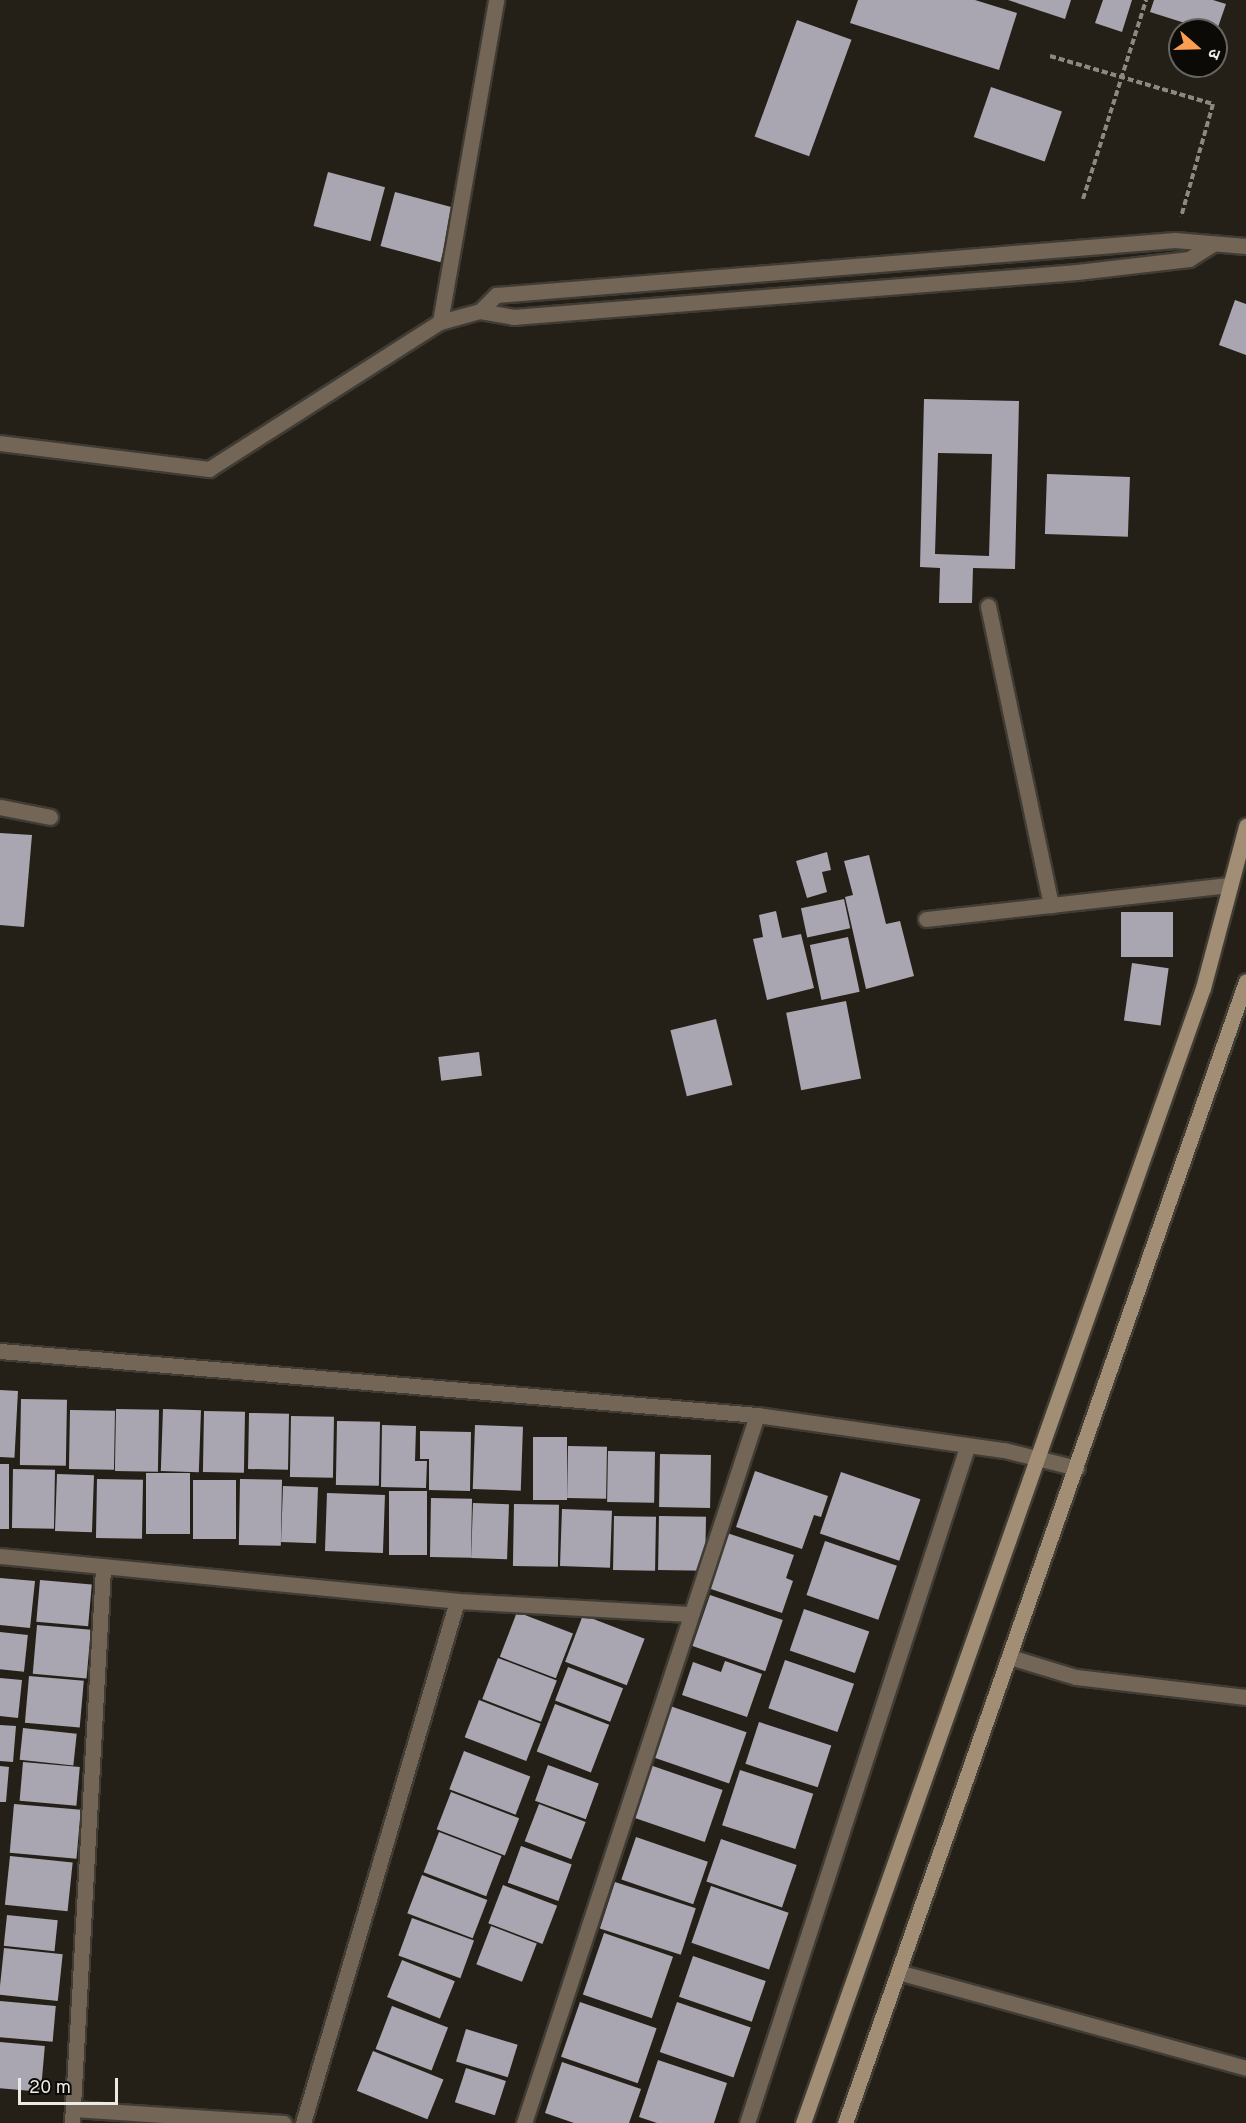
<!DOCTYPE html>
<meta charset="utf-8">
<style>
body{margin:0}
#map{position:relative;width:1246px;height:2123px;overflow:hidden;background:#242017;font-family:Overpass,"Noto Sans Devanagari",sans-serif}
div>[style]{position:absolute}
.building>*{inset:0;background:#aaa6b1;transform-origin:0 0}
.path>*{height:4px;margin-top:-2px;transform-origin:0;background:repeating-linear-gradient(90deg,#8c8981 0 6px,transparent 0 9px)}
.roads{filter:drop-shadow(2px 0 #403c34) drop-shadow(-2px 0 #403c34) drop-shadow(0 2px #403c34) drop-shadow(0 -2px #403c34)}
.lane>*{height:15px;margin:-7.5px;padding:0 7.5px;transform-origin:7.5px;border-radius:7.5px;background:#736657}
.street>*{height:15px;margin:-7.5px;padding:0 7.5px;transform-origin:7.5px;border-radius:7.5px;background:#736657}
.secondary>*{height:15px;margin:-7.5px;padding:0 7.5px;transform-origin:7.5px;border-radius:7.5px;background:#a28e75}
span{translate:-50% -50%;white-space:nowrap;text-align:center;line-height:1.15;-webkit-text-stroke:6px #0b0a06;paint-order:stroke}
.north{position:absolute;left:1168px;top:18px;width:60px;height:60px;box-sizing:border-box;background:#0b0a06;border:2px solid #65645f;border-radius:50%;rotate:110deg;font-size:16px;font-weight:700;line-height:24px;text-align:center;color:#eceae4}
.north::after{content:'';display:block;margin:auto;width:21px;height:27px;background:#fb9e52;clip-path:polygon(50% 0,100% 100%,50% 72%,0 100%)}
.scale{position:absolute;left:18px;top:2078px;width:100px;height:27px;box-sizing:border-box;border:3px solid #eceae4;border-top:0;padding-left:8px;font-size:18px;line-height:21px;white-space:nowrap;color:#eceae4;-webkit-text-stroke:4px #0b0a06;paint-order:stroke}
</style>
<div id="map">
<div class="building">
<i style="clip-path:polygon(858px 0,975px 0,1017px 13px,999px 70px,850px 23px)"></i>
<i style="clip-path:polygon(1008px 0,1071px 0,1065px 19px)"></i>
<i style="clip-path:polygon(1103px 0,1132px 0,1122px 32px,1095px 23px)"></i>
<i style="clip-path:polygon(1154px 0,1213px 0,1226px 4px,1217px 30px,1207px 30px,1150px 12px)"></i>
<i style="left:797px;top:20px;width:58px;height:124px;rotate:20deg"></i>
<i style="left:991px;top:87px;width:75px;height:53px;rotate:19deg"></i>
<i style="left:328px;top:172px;width:59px;height:56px;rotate:15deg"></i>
<i style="left:395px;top:192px;width:62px;height:56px;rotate:15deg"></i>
<i style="clip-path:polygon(1235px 300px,1246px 304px,1246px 355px,1219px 345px)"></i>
<i style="clip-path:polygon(evenodd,924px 399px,1019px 401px,1015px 569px,973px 568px,972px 603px,939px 603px,940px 568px,920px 567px,924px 399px,938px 453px,992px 454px,989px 556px,935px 554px,938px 453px)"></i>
<i style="left:1047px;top:474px;width:83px;height:60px;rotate:2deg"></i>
<i style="clip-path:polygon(0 833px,32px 835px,24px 927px,0 925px)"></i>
<i style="clip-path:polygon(827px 852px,831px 870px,822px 872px,827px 892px,807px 898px,796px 861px)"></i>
<i style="clip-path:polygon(869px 855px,886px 924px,900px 921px,914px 976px,866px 989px,845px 897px,853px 895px,844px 861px)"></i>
<i style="left:844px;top:899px;width:30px;height:44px;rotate:78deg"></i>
<i style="clip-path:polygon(776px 911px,782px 938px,801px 934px,814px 988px,767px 1000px,753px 939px,763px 937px,759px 915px)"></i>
<i style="left:1173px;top:912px;width:45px;height:52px;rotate:90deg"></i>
<i style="left:848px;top:937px;width:56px;height:39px;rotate:78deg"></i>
<i style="left:1132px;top:963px;width:37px;height:58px;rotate:8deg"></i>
<i style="left:846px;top:1001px;width:79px;height:61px;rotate:79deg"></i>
<i style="left:716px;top:1019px;width:68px;height:47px;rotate:76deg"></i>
<i style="left:479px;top:1052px;width:24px;height:41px;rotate:83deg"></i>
<i style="left:0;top:1390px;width:18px;height:67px;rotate:3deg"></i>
<i style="left:21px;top:1399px;width:46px;height:66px;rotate:1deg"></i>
<i style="left:116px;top:1409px;width:43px;height:62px;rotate:1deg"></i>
<i style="left:163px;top:1409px;width:38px;height:62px;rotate:2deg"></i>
<i style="left:70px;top:1410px;width:45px;height:59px;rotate:1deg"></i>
<i style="left:204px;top:1411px;width:41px;height:61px;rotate:1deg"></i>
<i style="left:249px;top:1413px;width:40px;height:56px;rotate:1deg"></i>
<i style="left:291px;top:1416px;width:43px;height:61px;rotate:1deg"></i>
<i style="left:337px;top:1421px;width:43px;height:64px;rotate:1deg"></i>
<i style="clip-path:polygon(382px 1425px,416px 1426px,415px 1461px,427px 1461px,426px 1488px,381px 1487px)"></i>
<i style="left:475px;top:1425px;width:48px;height:64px;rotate:2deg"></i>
<i style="clip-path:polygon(420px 1431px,471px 1432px,470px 1491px,429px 1490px,429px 1459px,420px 1459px)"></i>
<i style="left:533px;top:1437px;width:34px;height:63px"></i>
<i style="left:568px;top:1446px;width:39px;height:52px;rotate:1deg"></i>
<i style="left:608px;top:1451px;width:47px;height:51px;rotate:1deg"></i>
<i style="left:660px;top:1454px;width:51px;height:53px;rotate:1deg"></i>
<i style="left:0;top:1464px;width:9px;height:65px"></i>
<i style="left:13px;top:1469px;width:42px;height:59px;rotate:1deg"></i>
<i style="clip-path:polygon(755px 1471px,828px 1496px,821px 1517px,814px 1515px,802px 1549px,736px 1527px)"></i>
<i style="left:841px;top:1472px;width:84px;height:65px;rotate:19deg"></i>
<i style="left:146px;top:1473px;width:44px;height:61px"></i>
<i style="left:57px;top:1474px;width:37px;height:57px;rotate:2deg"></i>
<i style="left:97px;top:1479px;width:46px;height:59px;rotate:1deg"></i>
<i style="left:240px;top:1479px;width:42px;height:66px;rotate:1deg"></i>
<i style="left:193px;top:1480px;width:43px;height:59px"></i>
<i style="left:283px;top:1486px;width:35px;height:56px;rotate:2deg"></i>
<i style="left:389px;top:1491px;width:38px;height:64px"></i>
<i style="left:327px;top:1493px;width:58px;height:58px;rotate:2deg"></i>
<i style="left:431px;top:1498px;width:41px;height:59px;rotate:1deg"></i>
<i style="left:473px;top:1503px;width:36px;height:55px;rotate:2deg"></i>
<i style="left:514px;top:1504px;width:45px;height:62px;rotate:1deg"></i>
<i style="left:562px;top:1509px;width:50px;height:57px;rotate:2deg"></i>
<i style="left:614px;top:1516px;width:42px;height:54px;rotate:1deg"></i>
<i style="left:659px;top:1516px;width:47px;height:54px;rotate:1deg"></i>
<i style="clip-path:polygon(727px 1533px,794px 1555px,786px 1578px,793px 1581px,782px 1613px,708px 1588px)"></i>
<i style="left:825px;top:1541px;width:76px;height:57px;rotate:19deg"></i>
<i style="clip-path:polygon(0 1578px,35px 1581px,30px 1628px,0 1625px)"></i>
<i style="left:40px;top:1580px;width:52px;height:42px;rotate:5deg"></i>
<i style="left:710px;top:1595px;width:77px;height:54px;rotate:19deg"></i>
<i style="left:804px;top:1609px;width:69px;height:44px;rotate:19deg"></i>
<i style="left:517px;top:1612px;width:60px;height:48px;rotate:21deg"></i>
<i style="left:583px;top:1615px;width:66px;height:50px;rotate:21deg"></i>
<i style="left:37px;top:1625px;width:54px;height:49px;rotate:5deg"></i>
<i style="left:0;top:1632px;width:28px;height:37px;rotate:6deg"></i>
<i style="left:498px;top:1658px;width:63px;height:44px;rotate:21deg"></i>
<i style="left:785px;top:1660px;width:73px;height:51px;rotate:19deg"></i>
<i style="clip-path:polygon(725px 1661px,762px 1674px,747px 1717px,682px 1695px,693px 1662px,721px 1672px)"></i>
<i style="left:568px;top:1667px;width:59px;height:36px;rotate:21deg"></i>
<i style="left:29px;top:1676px;width:55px;height:47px;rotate:5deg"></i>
<i style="clip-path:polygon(0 1678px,22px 1680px,18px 1718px,0 1716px)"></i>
<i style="left:479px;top:1700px;width:66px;height:40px;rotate:21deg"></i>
<i style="left:555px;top:1704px;width:58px;height:51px;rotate:21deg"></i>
<i style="left:670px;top:1706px;width:81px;height:54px;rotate:19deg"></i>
<i style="left:759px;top:1722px;width:76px;height:44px;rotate:18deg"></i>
<i style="clip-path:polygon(0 1725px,16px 1726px,13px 1762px,0 1761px)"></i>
<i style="left:23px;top:1728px;width:54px;height:32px;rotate:6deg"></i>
<i style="left:464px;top:1751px;width:71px;height:41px;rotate:21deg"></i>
<i style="left:23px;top:1762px;width:57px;height:39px;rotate:5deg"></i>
<i style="left:647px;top:1764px;width:80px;height:55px;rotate:19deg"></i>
<i style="left:548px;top:1765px;width:54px;height:38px;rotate:20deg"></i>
<i style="clip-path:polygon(0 1766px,9px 1767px,6px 1802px,0 1802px)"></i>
<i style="left:740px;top:1770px;width:77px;height:58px;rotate:18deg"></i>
<i style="left:451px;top:1792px;width:73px;height:40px;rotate:21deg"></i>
<i style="left:14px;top:1804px;width:67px;height:49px;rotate:5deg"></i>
<i style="left:539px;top:1804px;width:50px;height:40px;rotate:21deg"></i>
<i style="left:439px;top:1832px;width:67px;height:43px;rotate:21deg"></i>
<i style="left:636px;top:1837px;width:76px;height:45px;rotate:19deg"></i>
<i style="left:721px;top:1839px;width:80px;height:45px;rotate:19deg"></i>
<i style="left:521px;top:1846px;width:54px;height:39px;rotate:20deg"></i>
<i style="left:10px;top:1856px;width:63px;height:49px;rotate:6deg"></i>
<i style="left:422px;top:1875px;width:70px;height:41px;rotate:21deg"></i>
<i style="left:615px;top:1882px;width:85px;height:49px;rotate:18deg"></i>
<i style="left:503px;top:1885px;width:58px;height:41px;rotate:21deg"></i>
<i style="left:711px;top:1886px;width:82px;height:60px;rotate:19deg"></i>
<i style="left:7px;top:1915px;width:51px;height:31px;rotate:6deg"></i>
<i style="left:412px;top:1918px;width:66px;height:40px;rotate:20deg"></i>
<i style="left:491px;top:1926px;width:49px;height:41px;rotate:21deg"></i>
<i style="left:604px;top:1933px;width:73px;height:65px;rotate:19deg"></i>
<i style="left:4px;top:1948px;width:59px;height:47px;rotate:6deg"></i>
<i style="left:693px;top:1956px;width:77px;height:43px;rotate:19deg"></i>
<i style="left:402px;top:1960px;width:57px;height:40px;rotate:22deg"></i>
<i style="left:0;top:2001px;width:56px;height:36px;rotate:5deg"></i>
<i style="left:580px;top:2002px;width:81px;height:58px;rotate:19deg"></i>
<i style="left:677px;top:2002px;width:78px;height:53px;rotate:19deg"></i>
<i style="left:392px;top:2006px;width:60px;height:46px;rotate:21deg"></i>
<i style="left:466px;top:2029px;width:54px;height:34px;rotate:17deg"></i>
<i style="left:0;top:2042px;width:45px;height:46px;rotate:5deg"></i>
<i style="left:373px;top:2051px;width:76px;height:43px;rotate:22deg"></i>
<i style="clip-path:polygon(658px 2060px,727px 2083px,714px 2123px,657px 2123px,639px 2117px)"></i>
<i style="clip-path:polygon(562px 2062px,641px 2089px,629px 2123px,574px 2123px,545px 2113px)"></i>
<i style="left:466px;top:2068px;width:42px;height:36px;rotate:18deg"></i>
</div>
<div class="path">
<i style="left:1050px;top:56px;width:170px;rotate:16.4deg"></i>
<i style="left:1213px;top:104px;width:117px;rotate:105.8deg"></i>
<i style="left:1083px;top:199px;width:209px;rotate:-72.4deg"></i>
</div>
<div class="roads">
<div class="lane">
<i style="left:480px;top:311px;width:34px;rotate:10deg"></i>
<i style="left:513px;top:317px;width:566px;rotate:-4.56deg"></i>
<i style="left:1077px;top:272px;width:113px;rotate:-6.6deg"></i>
<i style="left:1189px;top:259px;width:28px;rotate:-32deg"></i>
<i style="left:440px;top:322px;width:327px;rotate:-80.1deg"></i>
<i style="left:0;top:443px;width:211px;rotate:7.1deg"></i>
<i style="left:209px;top:469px;width:274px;rotate:-32.5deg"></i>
<i style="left:440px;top:322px;width:41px;rotate:-15.4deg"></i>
<i style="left:480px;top:311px;width:23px;rotate:-45deg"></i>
<i style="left:496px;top:295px;width:681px;rotate:-4.63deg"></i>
<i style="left:1175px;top:240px;width:71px;rotate:4.8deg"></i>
<i style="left:988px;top:606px;width:306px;rotate:78.1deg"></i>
<i style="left:0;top:807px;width:51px;rotate:11.3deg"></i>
<i style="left:926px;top:919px;width:306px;rotate:-6.4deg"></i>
<i style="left:1010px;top:1657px;width:69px;rotate:16.9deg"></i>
<i style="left:1076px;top:1677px;width:171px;rotate:6.7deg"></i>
</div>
<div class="street">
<i style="left:0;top:1351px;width:760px;rotate:4.83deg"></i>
<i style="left:757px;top:1415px;width:249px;rotate:8.1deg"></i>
<i style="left:1004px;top:1450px;width:75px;rotate:13.9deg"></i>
<i style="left:0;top:1556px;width:459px;rotate:5.6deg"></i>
<i style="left:457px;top:1601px;width:234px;rotate:3.2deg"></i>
<i style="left:898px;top:1972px;width:361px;rotate:15.4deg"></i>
<i style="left:74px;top:2109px;width:210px;rotate:3.8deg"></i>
<i style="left:72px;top:2123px;width:556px;rotate:-86.8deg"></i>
<i style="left:303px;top:2123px;width:544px;rotate:-73.56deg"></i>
<i style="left:524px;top:2123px;width:745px;rotate:-71.78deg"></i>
<i style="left:747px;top:2123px;width:711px;rotate:-71.97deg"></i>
</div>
<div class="secondary">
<i style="left:803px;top:2123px;width:1203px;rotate:-70.59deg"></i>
<i style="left:1203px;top:988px;width:168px;rotate:-75.1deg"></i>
<i style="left:845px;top:2123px;width:1210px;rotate:-70.65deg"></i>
</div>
</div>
<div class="north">उ</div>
<div class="scale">20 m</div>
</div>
